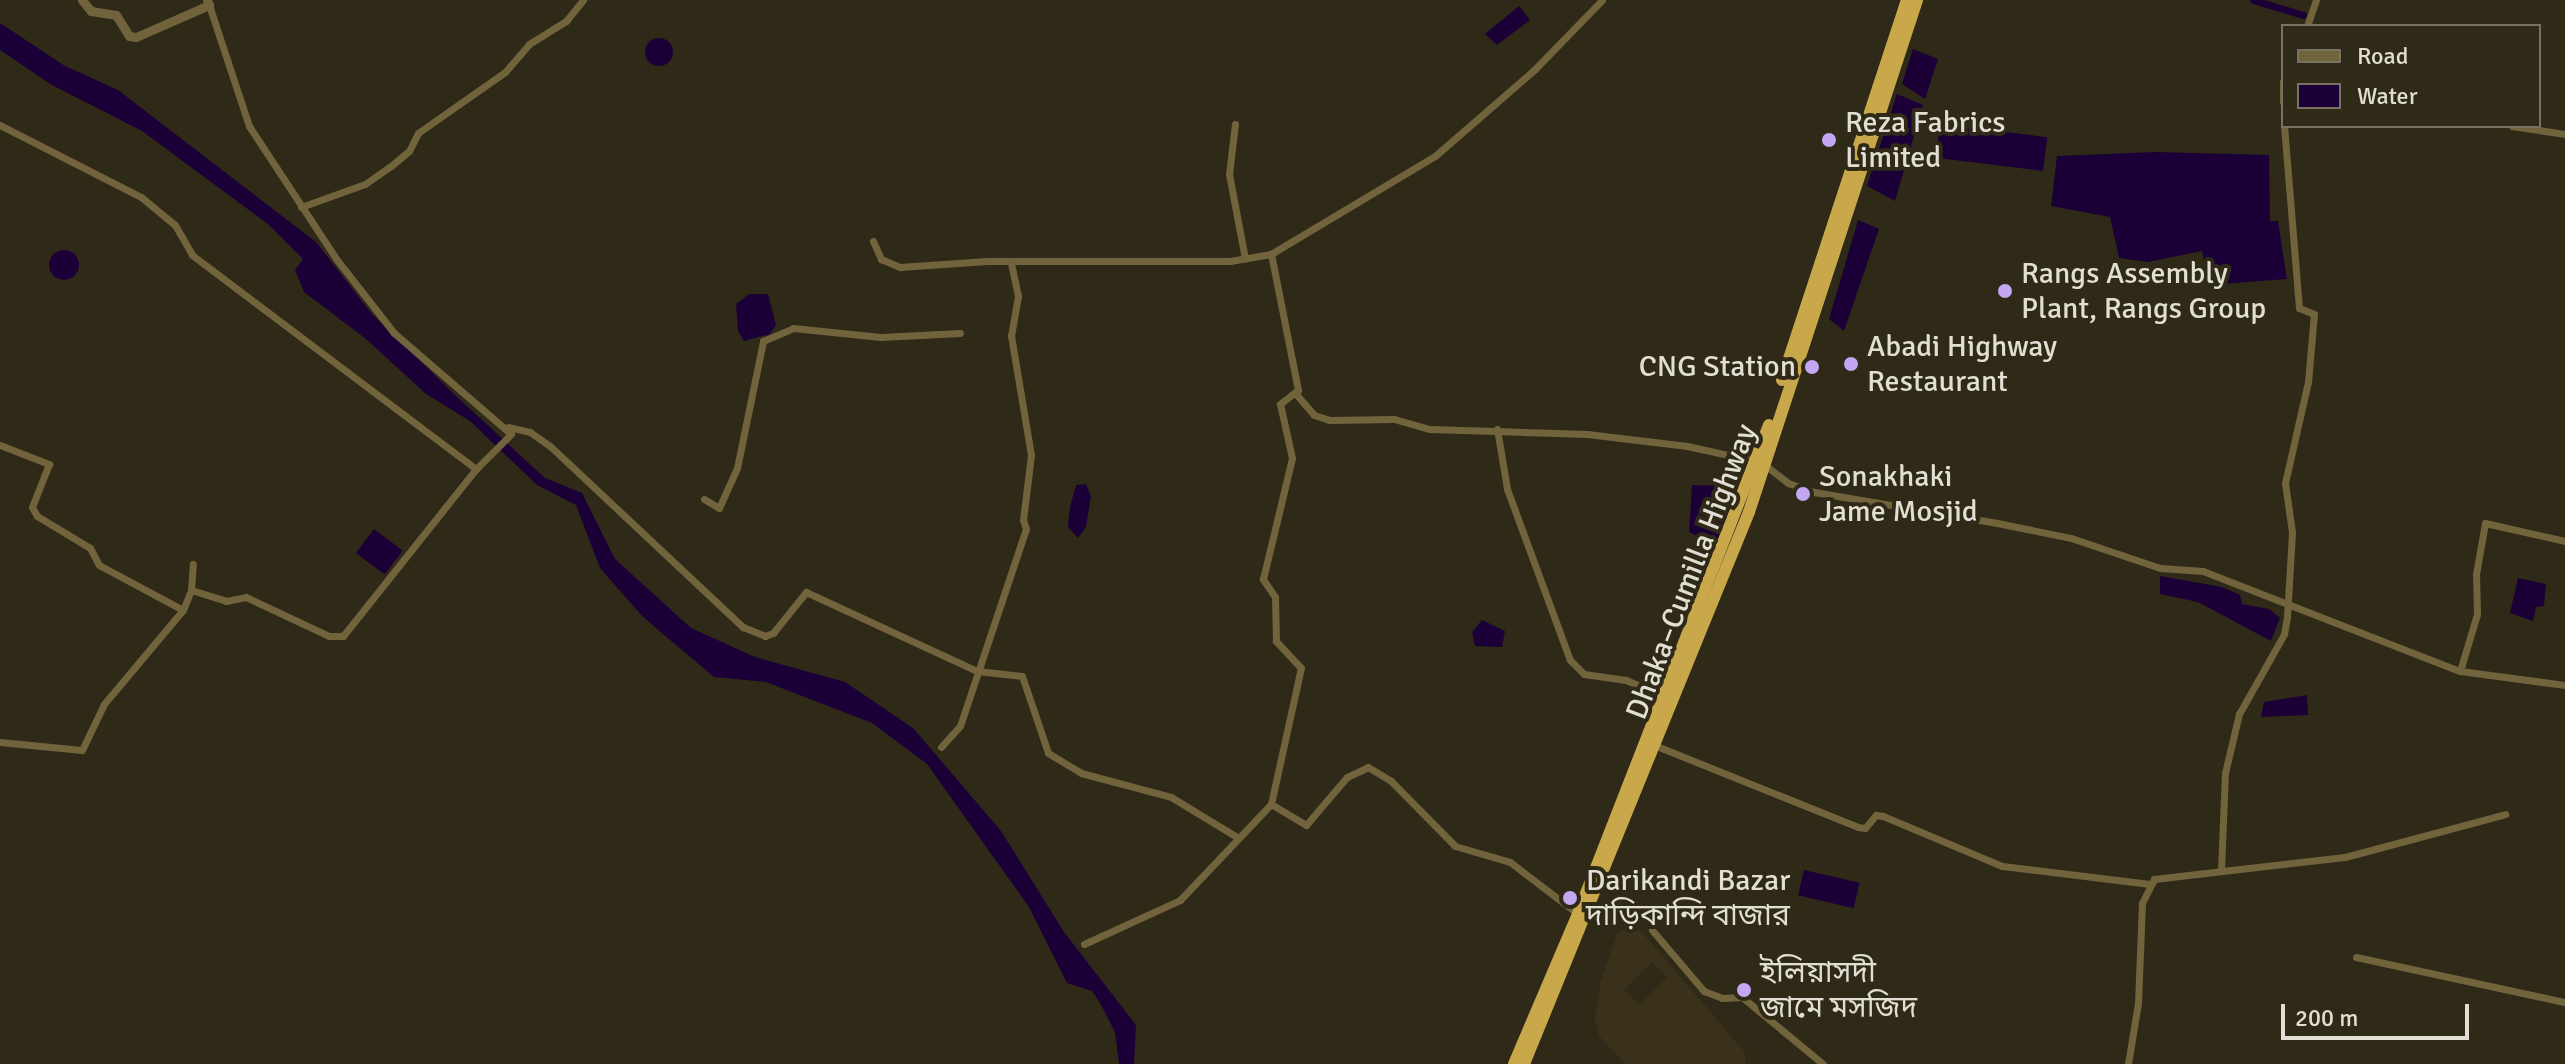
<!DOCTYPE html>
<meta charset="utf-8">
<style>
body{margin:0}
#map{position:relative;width:2565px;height:1064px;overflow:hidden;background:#2f2917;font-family:Signika,"Noto Sans Bengali",sans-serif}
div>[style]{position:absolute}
.built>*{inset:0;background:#393119}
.water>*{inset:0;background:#1b0037;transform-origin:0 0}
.round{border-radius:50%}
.canal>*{height:7px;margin:-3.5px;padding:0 3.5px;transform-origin:3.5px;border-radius:3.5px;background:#1b0037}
.minor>*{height:7px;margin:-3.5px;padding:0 3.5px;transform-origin:3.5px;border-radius:3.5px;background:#71643d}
.tertiary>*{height:9px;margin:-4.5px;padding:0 4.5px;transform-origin:4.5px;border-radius:4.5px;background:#71643d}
.trunk>*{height:12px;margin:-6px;padding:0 6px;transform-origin:6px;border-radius:6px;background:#c8a84a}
.dots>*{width:22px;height:22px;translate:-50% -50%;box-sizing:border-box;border:4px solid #2f2917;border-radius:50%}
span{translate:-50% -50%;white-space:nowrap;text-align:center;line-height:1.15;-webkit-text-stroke:8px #2f2917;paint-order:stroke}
.poi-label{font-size:30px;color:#e1ded3}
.left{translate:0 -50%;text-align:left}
.right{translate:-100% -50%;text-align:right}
.street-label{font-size:30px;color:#e1ded3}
.legend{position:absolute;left:2281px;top:24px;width:260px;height:104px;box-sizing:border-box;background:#2f2917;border:2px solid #767162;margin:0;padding:10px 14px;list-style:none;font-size:24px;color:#e1ded3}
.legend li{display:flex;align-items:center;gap:16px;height:40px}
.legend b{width:40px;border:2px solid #767162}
.scale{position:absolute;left:2281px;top:1004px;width:188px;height:36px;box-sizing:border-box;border:4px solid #e1ded3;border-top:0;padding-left:10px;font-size:24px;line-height:28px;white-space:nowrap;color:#e1ded3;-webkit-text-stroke:6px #2f2917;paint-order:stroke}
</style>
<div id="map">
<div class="built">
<i style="clip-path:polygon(evenodd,1625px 929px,1641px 931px,1744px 1051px,1746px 1064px,1625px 1064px,1599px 1036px,1595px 1020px,1600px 984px,1617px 934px,1625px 929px,1652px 962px,1667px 977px,1639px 1005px,1624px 990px,1652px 962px)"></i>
</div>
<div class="water">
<i style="clip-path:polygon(1519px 6px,1530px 20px,1497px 45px,1485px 34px)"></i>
<i style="clip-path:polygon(0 23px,65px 66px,118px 90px,316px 242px,372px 314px,456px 396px,545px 478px,582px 493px,615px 559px,691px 628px,755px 657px,845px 682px,913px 728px,1001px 831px,1064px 932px,1136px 1025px,1134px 1064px,1119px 1064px,1115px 1032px,1100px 1003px,1092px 991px,1067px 983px,1029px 907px,927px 764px,872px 723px,766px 682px,714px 677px,643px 617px,600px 568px,576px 505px,537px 485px,470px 421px,426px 394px,366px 339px,304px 292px,295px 270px,303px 259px,268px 224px,142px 131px,52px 85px,0 50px)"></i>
<i class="round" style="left:645px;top:38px;width:28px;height:28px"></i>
<i style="clip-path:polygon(1913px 49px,1938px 59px,1925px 99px,1902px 84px)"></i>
<i style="clip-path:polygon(1897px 94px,1923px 105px,1895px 201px,1867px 186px)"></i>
<i style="left:1940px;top:124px;width:108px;height:34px;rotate:7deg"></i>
<i style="clip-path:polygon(2156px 152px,2269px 155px,2270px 221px,2278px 221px,2287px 279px,2208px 285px,2202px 251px,2148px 262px,2119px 258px,2110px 217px,2051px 206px,2057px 156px)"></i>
<i style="clip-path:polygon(1858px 220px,1879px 229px,1844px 331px,1829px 319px)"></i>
<i class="round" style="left:49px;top:250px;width:30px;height:30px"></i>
<i style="clip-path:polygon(749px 294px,768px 294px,776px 325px,770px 334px,744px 341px,738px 331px,736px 304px)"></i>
<i style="clip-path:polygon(1086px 484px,1091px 496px,1086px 527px,1078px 538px,1068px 527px,1070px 507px,1076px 485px)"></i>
<i style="clip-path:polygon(1692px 485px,1739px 486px,1721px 549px,1689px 532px)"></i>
<i style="left:374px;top:529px;width:36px;height:30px;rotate:37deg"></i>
<i style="clip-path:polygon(2160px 576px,2222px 587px,2240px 595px,2242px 604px,2269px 609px,2280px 618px,2271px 641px,2198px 602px,2160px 594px)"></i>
<i style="clip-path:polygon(2518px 578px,2546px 584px,2544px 606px,2536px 607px,2533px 621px,2510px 613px)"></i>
<i style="clip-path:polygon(1482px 620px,1505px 631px,1502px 647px,1475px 646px,1472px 632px)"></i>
<i style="clip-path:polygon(2307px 695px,2308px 715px,2261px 717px,2264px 702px)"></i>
<i style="left:1804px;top:870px;width:57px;height:26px;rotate:13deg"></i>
</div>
<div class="canal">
<i style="left:2253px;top:0;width:52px;rotate:16.7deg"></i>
</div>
<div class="minor">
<i style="left:2307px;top:26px;width:28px;rotate:-71deg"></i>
<i style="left:2283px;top:81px;width:21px;rotate:90deg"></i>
<i style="left:1235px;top:124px;width:50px;rotate:96.8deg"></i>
<i style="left:1229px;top:174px;width:86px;rotate:79.3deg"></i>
<i style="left:0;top:125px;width:158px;rotate:27.1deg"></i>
<i style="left:141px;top:197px;width:44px;rotate:39.5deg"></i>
<i style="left:175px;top:225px;width:34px;rotate:60deg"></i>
<i style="left:192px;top:255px;width:356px;rotate:37deg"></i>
<i style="left:2512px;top:126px;width:54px;rotate:8.6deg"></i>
<i style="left:301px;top:207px;width:68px;rotate:-19.8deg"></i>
<i style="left:365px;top:184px;width:32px;rotate:-35deg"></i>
<i style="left:391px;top:166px;width:23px;rotate:-40deg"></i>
<i style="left:409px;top:151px;width:20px;rotate:-63deg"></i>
<i style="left:418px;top:133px;width:106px;rotate:-35deg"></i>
<i style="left:505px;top:72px;width:37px;rotate:-49deg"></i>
<i style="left:529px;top:44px;width:44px;rotate:-31.9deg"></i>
<i style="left:566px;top:21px;width:27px;rotate:-51deg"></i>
<i style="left:873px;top:241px;width:20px;rotate:66deg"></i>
<i style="left:881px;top:259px;width:21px;rotate:23deg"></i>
<i style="left:900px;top:267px;width:87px;rotate:-3.9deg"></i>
<i style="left:987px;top:261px;width:243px"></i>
<i style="left:1230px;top:261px;width:42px;rotate:-9.7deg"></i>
<i style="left:1271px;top:254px;width:191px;rotate:-30.9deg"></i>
<i style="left:1435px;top:156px;width:133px;rotate:-41deg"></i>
<i style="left:1535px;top:69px;width:96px;rotate:-45.8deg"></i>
<i style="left:1295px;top:393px;width:29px;rotate:49deg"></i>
<i style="left:1314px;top:415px;width:16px;rotate:18deg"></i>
<i style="left:1329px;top:420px;width:65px;rotate:-0.9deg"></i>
<i style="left:1394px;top:419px;width:37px;rotate:16deg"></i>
<i style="left:1430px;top:429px;width:157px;rotate:1.8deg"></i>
<i style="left:1587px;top:434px;width:101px;rotate:6.8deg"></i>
<i style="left:1687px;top:446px;width:71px;rotate:12.3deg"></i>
<i style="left:508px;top:427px;width:23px;rotate:13deg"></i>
<i style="left:530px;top:432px;width:24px;rotate:35deg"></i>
<i style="left:550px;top:446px;width:265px;rotate:43.2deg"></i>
<i style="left:743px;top:627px;width:24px;rotate:22deg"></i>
<i style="left:765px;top:636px;width:9px;rotate:-21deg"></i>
<i style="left:773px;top:633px;width:53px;rotate:-51.2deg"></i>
<i style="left:806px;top:592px;width:188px;rotate:24.8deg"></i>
<i style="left:977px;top:671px;width:45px;rotate:6.3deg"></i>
<i style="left:1022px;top:676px;width:81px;rotate:71.3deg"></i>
<i style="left:1048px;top:753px;width:39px;rotate:31deg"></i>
<i style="left:1081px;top:773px;width:93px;rotate:14.9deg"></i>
<i style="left:1171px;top:797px;width:77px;rotate:31.2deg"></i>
<i style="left:1497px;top:429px;width:61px;rotate:80.5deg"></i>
<i style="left:1507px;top:489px;width:182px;rotate:69.8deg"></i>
<i style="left:1570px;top:660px;width:20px;rotate:45deg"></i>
<i style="left:1584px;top:674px;width:42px;rotate:8.1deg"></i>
<i style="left:1626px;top:680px;width:40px;rotate:23.4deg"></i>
<i style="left:0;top:445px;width:53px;rotate:21.2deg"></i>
<i style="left:49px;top:464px;width:46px;rotate:111.6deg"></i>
<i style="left:32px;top:507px;width:10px;rotate:61deg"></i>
<i style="left:37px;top:516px;width:62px;rotate:31.1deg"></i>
<i style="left:90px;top:548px;width:19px;rotate:62deg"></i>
<i style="left:99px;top:565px;width:95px;rotate:28.2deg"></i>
<i style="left:1765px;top:465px;width:29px;rotate:38deg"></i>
<i style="left:1788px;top:483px;width:28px;rotate:19deg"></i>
<i style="left:1814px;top:492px;width:186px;rotate:9.6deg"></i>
<i style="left:1997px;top:523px;width:76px;rotate:11.5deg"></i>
<i style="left:2071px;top:538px;width:94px;rotate:18.6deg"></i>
<i style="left:2160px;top:568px;width:43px;rotate:4deg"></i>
<i style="left:2203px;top:571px;width:276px;rotate:21.3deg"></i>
<i style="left:2460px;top:671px;width:106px;rotate:7.6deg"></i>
<i style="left:704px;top:499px;width:17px;rotate:31deg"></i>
<i style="left:719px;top:508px;width:44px;rotate:-65.8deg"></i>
<i style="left:737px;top:468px;width:130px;rotate:-78.4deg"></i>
<i style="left:763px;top:341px;width:33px;rotate:-23deg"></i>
<i style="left:793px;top:328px;width:88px;rotate:5.8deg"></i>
<i style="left:881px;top:337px;width:79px;rotate:-2.9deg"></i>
<i style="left:191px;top:590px;width:26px;rotate:-86deg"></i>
<i style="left:2460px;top:671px;width:59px;rotate:-73.4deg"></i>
<i style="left:2477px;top:614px;width:40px;rotate:-91.4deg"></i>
<i style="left:2476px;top:574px;width:52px;rotate:-80deg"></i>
<i style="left:2485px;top:523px;width:82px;rotate:12.7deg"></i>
<i style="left:0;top:742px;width:82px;rotate:5.6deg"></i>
<i style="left:82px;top:750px;width:51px;rotate:-64.4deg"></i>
<i style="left:104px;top:704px;width:123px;rotate:-50deg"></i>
<i style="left:183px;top:610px;width:22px;rotate:-68deg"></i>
<i style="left:191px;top:590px;width:37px;rotate:17deg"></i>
<i style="left:226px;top:601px;width:20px;rotate:-11deg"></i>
<i style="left:246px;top:597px;width:92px;rotate:25.2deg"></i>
<i style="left:329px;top:636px;width:14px"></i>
<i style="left:343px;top:636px;width:213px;rotate:-51.5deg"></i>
<i style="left:476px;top:469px;width:49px;rotate:-45deg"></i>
<i style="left:511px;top:434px;width:155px;rotate:-139.2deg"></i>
<i style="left:394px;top:333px;width:93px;rotate:-128deg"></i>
<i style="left:337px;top:260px;width:160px;rotate:-123.3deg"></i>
<i style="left:249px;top:126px;width:127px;rotate:-108.3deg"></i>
<i style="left:1654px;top:745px;width:220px;rotate:21.9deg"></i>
<i style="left:1858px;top:827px;width:7px;rotate:8deg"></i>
<i style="left:1865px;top:828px;width:17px;rotate:-50deg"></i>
<i style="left:1876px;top:815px;width:7px;rotate:8deg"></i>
<i style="left:1883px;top:816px;width:129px;rotate:22.8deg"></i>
<i style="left:2002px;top:866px;width:149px;rotate:6.9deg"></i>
<i style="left:941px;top:747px;width:28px;rotate:-48deg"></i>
<i style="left:960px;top:726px;width:208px;rotate:-71.5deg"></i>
<i style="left:1026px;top:529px;width:9px;rotate:-108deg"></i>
<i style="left:1023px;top:520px;width:65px;rotate:-83deg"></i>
<i style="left:1031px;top:455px;width:121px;rotate:-99.5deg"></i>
<i style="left:1011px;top:336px;width:41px;rotate:-80.1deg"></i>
<i style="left:1018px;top:296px;width:35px;rotate:-102deg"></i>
<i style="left:1271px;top:804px;width:41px;rotate:31deg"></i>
<i style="left:1306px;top:825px;width:63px;rotate:-49.5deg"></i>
<i style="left:1347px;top:777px;width:23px;rotate:-25deg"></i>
<i style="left:1368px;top:767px;width:27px;rotate:31deg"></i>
<i style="left:1391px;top:781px;width:91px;rotate:45.4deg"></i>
<i style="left:1455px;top:846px;width:57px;rotate:16.2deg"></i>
<i style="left:1510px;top:862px;width:86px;rotate:37.4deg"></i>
<i style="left:2221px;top:871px;width:98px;rotate:-87.7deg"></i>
<i style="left:2225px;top:773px;width:61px;rotate:-76.7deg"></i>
<i style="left:2239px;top:714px;width:92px;rotate:-60.6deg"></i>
<i style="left:2284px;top:634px;width:17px;rotate:-80deg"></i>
<i style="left:2287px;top:617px;width:85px;rotate:-86.6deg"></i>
<i style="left:2292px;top:532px;width:49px;rotate:-98.1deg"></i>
<i style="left:2285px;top:483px;width:104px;rotate:-77.2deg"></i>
<i style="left:2308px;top:382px;width:68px;rotate:-85deg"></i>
<i style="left:2314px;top:314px;width:16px;rotate:-158deg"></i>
<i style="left:2299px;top:308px;width:183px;rotate:-94.7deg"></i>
<i style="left:1652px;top:930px;width:80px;rotate:49.6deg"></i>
<i style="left:1704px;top:991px;width:19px;rotate:21deg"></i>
<i style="left:1722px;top:998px;width:20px;rotate:-3deg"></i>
<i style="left:1742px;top:997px;width:105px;rotate:39.6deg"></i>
<i style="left:1084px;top:944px;width:106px;rotate:-24.6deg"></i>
<i style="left:1180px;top:900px;width:132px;rotate:-46.5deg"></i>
<i style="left:1271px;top:804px;width:139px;rotate:-77.6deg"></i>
<i style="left:1301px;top:668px;width:37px;rotate:-133deg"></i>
<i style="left:1276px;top:641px;width:44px;rotate:-91.3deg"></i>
<i style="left:1275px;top:597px;width:22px;rotate:-124deg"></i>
<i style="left:1263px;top:579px;width:124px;rotate:-76.5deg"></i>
<i style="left:1292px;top:458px;width:55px;rotate:-102.5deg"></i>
<i style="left:1280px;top:404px;width:23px;rotate:-38deg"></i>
<i style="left:1298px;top:390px;width:139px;rotate:-101.2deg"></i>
<i style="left:2356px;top:957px;width:214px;rotate:12.2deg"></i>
<i style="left:2128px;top:1064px;width:62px;rotate:-80.7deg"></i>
<i style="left:2138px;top:1003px;width:100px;rotate:-87.7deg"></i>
<i style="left:2142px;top:903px;width:27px;rotate:-63deg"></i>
<i style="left:2154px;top:879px;width:192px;rotate:-6.6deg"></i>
<i style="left:2345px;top:857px;width:166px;rotate:-15deg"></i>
</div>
<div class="tertiary">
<i style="left:82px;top:0;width:14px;rotate:51deg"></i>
<i style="left:91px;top:11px;width:25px;rotate:9deg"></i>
<i style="left:116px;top:15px;width:25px;rotate:58deg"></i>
<i style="left:129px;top:36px;width:7px;rotate:8deg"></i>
<i style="left:136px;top:37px;width:80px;rotate:-23.7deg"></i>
<i style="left:209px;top:5px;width:5px;rotate:-112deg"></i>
</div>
<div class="trunk">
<i style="left:1782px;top:380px;width:400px;rotate:-71.8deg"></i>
<i style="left:1514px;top:1064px;width:163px;rotate:-66.9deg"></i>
<i style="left:1578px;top:914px;width:525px;rotate:-68.66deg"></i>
<i style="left:1524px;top:1064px;width:596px;rotate:-67.82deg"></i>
<i style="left:1749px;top:512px;width:539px;rotate:-71.83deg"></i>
</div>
<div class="dots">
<i style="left:1829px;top:140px;background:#c3a7f2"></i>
<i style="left:2005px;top:291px;background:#c3a7f2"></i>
<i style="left:1851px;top:364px;background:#c3a7f2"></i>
<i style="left:1812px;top:367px;background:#c3a7f2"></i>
<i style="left:1803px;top:494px;background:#c3a7f2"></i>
<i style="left:1570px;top:898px;background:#c3a7f2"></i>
<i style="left:1744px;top:990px;background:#c3a7f2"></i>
</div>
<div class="poi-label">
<span class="left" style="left:1845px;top:140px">Reza Fabrics<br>Limited</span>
<span class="left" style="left:2021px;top:291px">Rangs Assembly<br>Plant, Rangs Group</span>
<span class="left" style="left:1867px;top:364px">Abadi Highway<br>Restaurant</span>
<span class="right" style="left:1796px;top:367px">CNG Station</span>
<span class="left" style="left:1819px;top:494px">Sonakhaki<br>Jame Mosjid</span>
<span class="left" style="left:1586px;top:898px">Darikandi Bazar<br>দাড়িকান্দি বাজার</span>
<span class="left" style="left:1760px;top:990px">ইলিয়াসদী<br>জামে মসজিদ</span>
</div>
<div class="street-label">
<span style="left:1692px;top:572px;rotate:-69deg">Dhaka–Cumilla Highway</span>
</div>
<ul class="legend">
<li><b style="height:10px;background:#71643d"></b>Road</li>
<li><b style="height:22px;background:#1b0037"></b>Water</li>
</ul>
<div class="scale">200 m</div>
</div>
